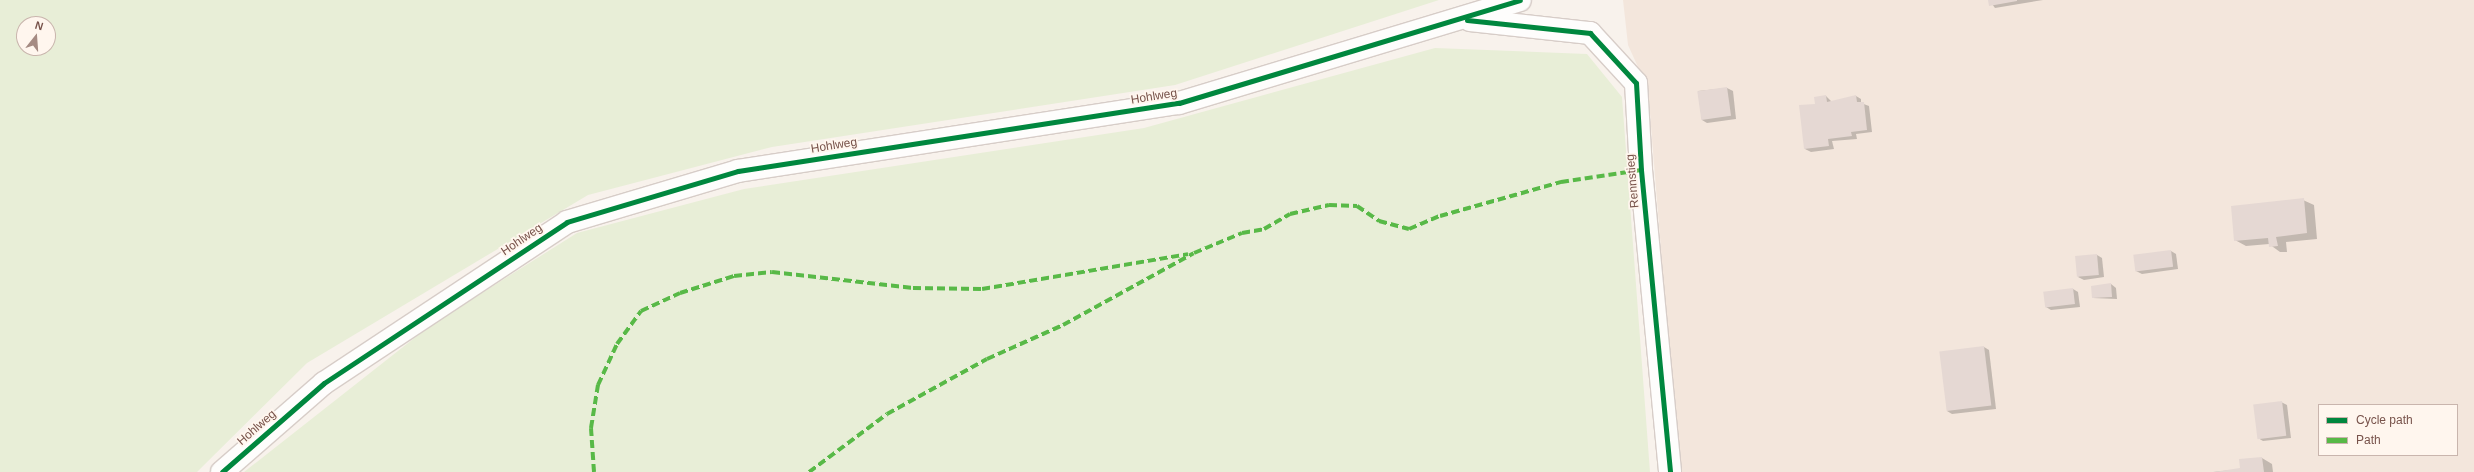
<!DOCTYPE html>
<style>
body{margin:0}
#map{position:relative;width:2474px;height:472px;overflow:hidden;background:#f8f2ec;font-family:Arial,sans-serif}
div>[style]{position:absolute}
.residential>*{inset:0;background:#f3e6dc}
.green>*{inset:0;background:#e8eed7}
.shadow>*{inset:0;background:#0003}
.building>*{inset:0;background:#e5d8d3;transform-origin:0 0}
.roads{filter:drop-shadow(1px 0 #d7cdc8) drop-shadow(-1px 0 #d7cdc8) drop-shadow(0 1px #d7cdc8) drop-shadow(0 -1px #d7cdc8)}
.street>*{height:22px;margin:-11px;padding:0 11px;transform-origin:11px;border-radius:11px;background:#fefdfc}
.quiet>*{height:4px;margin-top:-2px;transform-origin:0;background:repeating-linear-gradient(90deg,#58b947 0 8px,transparent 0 12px)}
.cycleway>*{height:5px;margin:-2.5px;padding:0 2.5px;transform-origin:2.5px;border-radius:2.5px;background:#00873e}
span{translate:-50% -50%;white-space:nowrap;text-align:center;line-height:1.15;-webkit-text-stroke:3.5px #fff6ee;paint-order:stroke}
.street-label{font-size:12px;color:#78534b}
.legend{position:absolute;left:2318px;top:404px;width:140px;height:52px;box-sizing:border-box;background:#fff6ee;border:1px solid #c9b5ad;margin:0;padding:5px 7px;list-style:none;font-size:12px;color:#78534b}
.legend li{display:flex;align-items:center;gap:8px;height:20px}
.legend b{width:20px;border:1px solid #c9b5ad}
.north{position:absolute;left:16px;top:16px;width:40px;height:40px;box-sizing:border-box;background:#fff6ee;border:1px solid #c9b5ad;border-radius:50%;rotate:17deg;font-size:11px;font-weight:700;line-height:16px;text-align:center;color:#78534b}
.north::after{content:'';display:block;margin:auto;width:14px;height:18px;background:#a58b83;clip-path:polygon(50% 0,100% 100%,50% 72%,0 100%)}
</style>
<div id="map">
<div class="residential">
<i style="clip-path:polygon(evenodd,1623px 0,2474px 0,2474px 472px,1679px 472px,1648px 89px,1628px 45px,1623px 0,2319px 405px,2457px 405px,2457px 455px,2319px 455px,2319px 405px)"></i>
</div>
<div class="green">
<i style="clip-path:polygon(evenodd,0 0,1439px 0,1175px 85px,772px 147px,588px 195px,307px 363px,197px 472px,0 472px,0 0,24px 24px,48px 24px,48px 48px,24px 48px,24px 24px)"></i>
<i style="clip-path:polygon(1435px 48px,1587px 54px,1622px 97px,1650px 472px,244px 472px,431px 325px,577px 233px,744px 189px,1144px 128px)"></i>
</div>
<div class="shadow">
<i style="clip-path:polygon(1989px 0,2043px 0,1995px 8px)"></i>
<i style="clip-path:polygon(1727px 88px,1733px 91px,1736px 119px,1707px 123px,1702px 120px,1698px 91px)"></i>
<i style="clip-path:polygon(1826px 96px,1832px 102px,1856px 96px,1861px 99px,1861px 103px,1869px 106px,1872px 132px,1856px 134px,1857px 139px,1832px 141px,1834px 149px,1811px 152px,1805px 149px,1816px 104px)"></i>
<i style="clip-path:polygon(2303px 200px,2314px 205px,2317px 239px,2286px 242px,2287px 252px,2280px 252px,2269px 244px,2246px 246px,2235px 240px)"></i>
<i style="clip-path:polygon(2171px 251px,2176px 254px,2178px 269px,2142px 274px,2136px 271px)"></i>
<i style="clip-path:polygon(2097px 255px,2102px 258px,2104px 277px,2084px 280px,2078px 277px)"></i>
<i style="clip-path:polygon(2111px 284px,2116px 288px,2117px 299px,2093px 298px)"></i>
<i style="clip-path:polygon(2073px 289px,2078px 292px,2080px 307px,2051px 310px,2046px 307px)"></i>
<i style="clip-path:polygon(1984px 347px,1989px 350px,1996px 409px,1952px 414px,1947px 411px)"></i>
<i style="clip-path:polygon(2281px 402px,2287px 405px,2291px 438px,2263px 441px,2258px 438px)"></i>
<i style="clip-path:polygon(2262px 458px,2272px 464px,2273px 472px,2213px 472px,2241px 469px)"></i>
</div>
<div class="building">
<i style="clip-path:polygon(1988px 0,2017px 0,2017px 1px,1989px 6px)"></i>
<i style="left:1727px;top:87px;width:29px;height:30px;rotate:82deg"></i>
<i style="clip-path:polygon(1826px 95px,1827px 102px,1856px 95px,1857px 102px,1864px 102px,1867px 130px,1851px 132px,1852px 136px,1828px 139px,1829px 146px,1804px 149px,1799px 105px,1815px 104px,1814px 97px)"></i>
<i style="clip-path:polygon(2304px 198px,2307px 233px,2276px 237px,2278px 246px,2269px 247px,2268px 238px,2234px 241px,2231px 206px)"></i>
<i style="left:2171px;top:250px;width:17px;height:38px;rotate:83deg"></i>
<i style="left:2097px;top:254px;width:21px;height:22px;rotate:85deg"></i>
<i style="clip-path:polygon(2111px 283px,2112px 297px,2092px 298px,2091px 286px)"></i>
<i style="left:2073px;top:288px;width:16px;height:30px;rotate:83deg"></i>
<i style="left:1984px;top:346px;width:60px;height:45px;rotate:83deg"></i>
<i style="left:2282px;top:401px;width:35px;height:29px;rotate:83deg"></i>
<i style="clip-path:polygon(2262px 457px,2264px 472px,2214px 472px,2240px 468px,2239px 459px)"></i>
</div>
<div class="roads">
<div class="street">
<i style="left:1470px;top:20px;width:121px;rotate:6.2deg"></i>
<i style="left:1590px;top:33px;width:68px;rotate:47.4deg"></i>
<i style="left:1636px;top:83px;width:87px;rotate:86.7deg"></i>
<i style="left:1641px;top:170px;width:303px;rotate:84.5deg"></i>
<i style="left:222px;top:472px;width:135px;rotate:-41.1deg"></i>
<i style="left:324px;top:383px;width:291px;rotate:-33.5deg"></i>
<i style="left:567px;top:222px;width:178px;rotate:-16.6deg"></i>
<i style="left:738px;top:171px;width:446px;rotate:-8.8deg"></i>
<i style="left:1179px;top:103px;width:356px;rotate:-16.8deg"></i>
</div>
</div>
<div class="quiet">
<i style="left:594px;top:472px;width:44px;rotate:-93.9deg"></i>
<i style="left:591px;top:428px;width:44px;rotate:-80.8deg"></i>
<i style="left:598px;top:385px;width:45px;rotate:-65.1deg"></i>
<i style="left:617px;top:344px;width:41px;rotate:-54deg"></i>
<i style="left:641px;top:311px;width:43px;rotate:-24.8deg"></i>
<i style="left:680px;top:293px;width:57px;rotate:-17.5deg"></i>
<i style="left:734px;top:276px;width:38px;rotate:-6deg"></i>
<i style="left:772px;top:272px;width:142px;rotate:6.5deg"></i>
<i style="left:913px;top:288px;width:69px;rotate:0.8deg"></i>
<i style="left:982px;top:289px;width:209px;rotate:-9.6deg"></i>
<i style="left:809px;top:472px;width:97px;rotate:-36.6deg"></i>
<i style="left:887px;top:414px;width:114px;rotate:-28.8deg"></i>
<i style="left:987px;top:359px;width:83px;rotate:-24.1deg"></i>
<i style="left:1063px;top:325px;width:149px;rotate:-28.8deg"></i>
<i style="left:1194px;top:253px;width:52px;rotate:-22.6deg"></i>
<i style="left:1242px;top:233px;width:22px;rotate:-10deg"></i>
<i style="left:1264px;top:229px;width:30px;rotate:-30deg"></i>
<i style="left:1290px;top:214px;width:40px;rotate:-13deg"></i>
<i style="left:1329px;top:205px;width:28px;rotate:2deg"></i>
<i style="left:1357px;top:206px;width:27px;rotate:34deg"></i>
<i style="left:1379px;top:221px;width:31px;rotate:15deg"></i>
<i style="left:1409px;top:229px;width:34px;rotate:-23deg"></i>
<i style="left:1440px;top:216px;width:126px;rotate:-15.7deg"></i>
<i style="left:1561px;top:182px;width:81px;rotate:-8.5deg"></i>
</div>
<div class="cycleway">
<i style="left:1467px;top:20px;width:124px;rotate:6deg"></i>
<i style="left:1590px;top:33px;width:68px;rotate:47.4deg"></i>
<i style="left:1636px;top:83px;width:87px;rotate:86.7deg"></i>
<i style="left:1641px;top:170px;width:303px;rotate:84.5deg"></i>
<i style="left:222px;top:472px;width:135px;rotate:-41.1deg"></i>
<i style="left:324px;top:383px;width:291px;rotate:-33.5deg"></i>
<i style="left:567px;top:222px;width:178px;rotate:-16.6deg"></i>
<i style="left:738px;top:171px;width:446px;rotate:-8.8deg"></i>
<i style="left:1179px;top:103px;width:356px;rotate:-16.8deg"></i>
</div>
<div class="street-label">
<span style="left:1154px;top:97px;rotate:-9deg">Hohlweg</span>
<span style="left:834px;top:146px;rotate:-9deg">Hohlweg</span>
<span style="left:1633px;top:181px;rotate:-95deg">Rennstieg</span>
<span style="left:522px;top:240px;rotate:-34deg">Hohlweg</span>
<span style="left:257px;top:428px;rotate:-41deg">Hohlweg</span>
</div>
<ul class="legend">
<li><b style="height:5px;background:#00873e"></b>Cycle path</li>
<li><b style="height:5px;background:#58b947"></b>Path</li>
</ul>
<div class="north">N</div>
</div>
